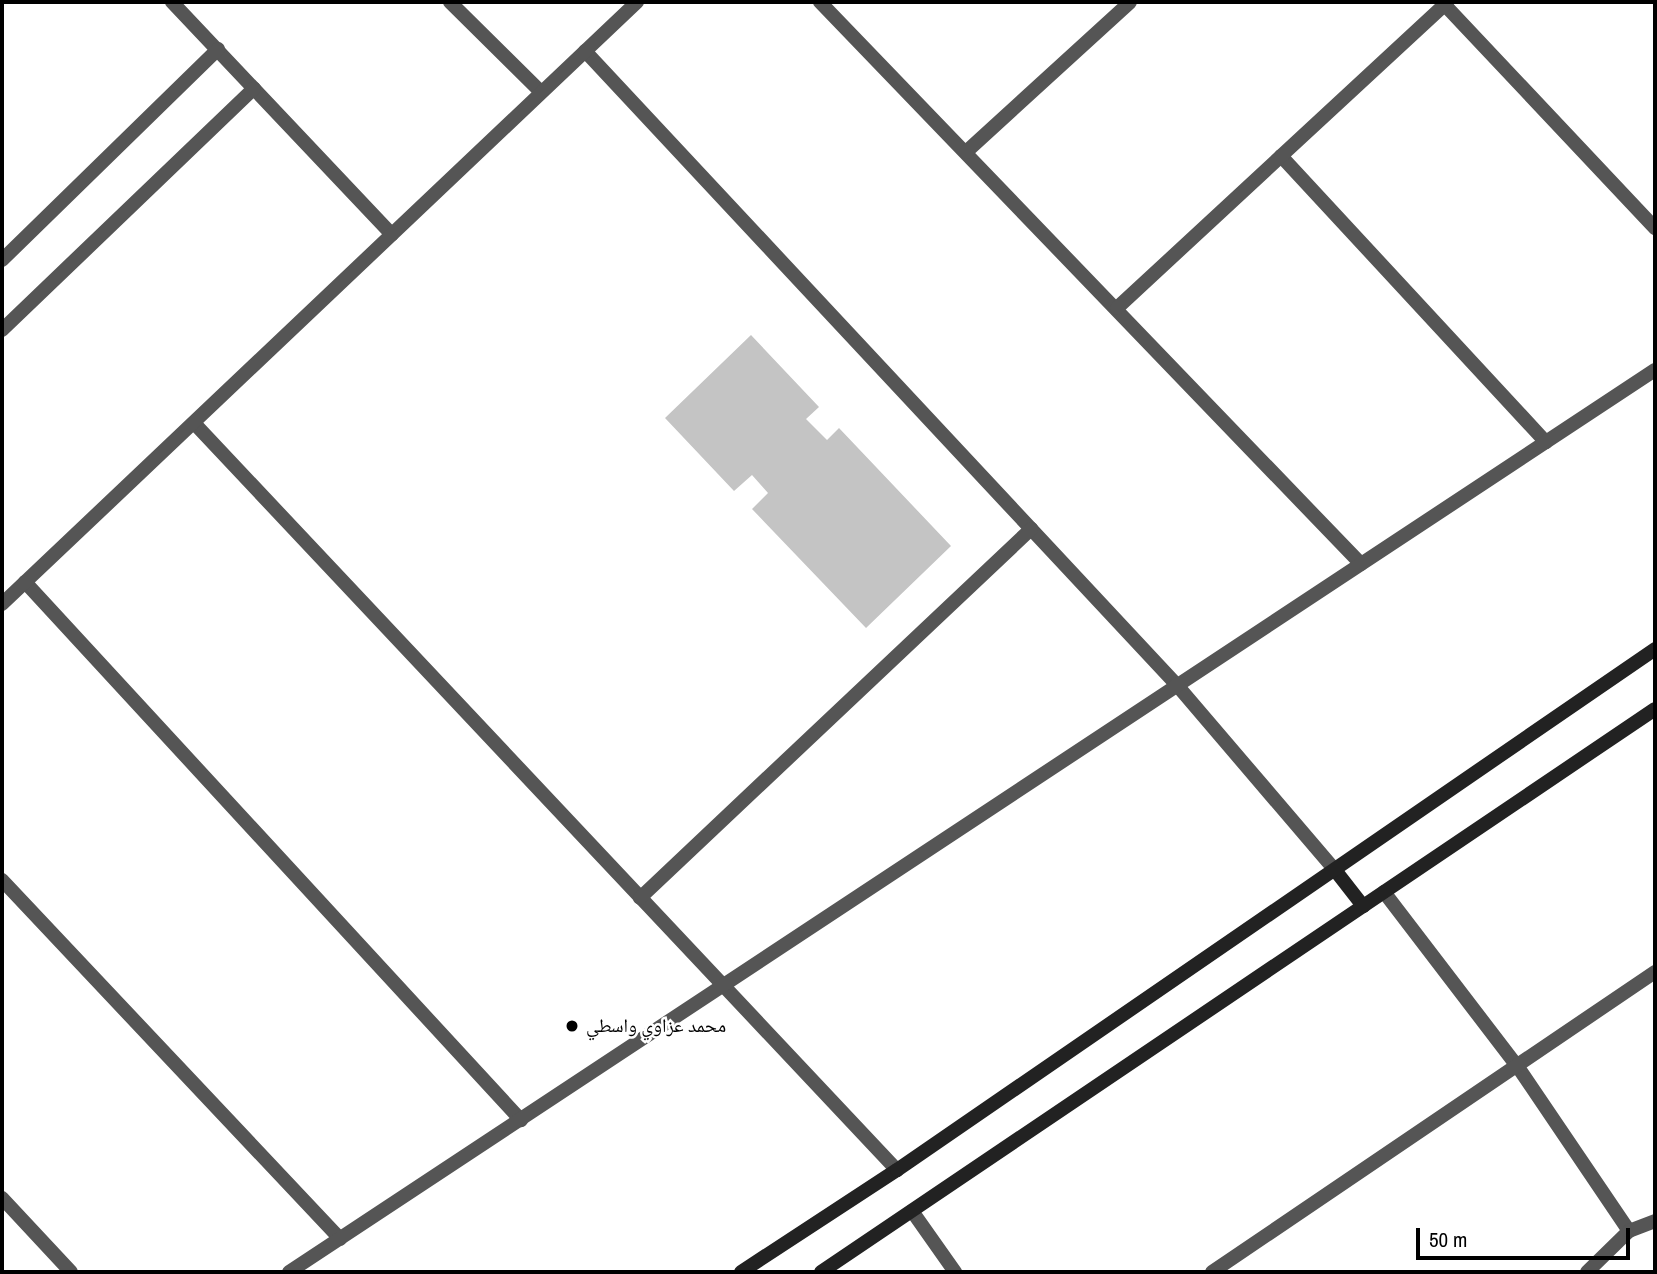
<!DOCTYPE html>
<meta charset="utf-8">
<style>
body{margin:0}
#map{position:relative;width:1657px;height:1274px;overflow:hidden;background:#fff;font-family:"Archivo Narrow","Noto Naskh Arabic",sans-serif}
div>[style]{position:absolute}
.building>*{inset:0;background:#c4c4c4}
.street>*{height:14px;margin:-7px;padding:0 7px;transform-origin:7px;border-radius:7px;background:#555}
.secondary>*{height:14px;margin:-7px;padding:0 7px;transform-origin:7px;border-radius:7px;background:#222}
.dots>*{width:19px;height:19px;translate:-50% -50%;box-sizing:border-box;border:4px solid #fff;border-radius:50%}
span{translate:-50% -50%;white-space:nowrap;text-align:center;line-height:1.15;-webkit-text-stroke:5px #fff;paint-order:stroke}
.poi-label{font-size:19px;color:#000}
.left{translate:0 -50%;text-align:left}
.frame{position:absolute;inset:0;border:4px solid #000;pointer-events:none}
.scale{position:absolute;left:1416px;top:1228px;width:214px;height:32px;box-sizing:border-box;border:4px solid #000;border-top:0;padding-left:9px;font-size:21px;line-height:24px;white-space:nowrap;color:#000;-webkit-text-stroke:5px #fff;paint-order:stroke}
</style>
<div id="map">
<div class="building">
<i style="clip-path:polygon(751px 335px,819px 407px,806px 419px,827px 440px,839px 428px,951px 546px,866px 628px,752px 509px,768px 493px,752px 475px,734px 491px,665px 418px)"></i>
</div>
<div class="street">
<i style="left:172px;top:2px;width:320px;rotate:46.6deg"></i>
<i style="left:450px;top:2px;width:128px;rotate:44.7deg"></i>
<i style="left:820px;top:2px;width:780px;rotate:46.09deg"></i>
<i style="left:1442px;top:2px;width:311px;rotate:46.7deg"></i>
<i style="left:585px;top:51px;width:866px;rotate:46.97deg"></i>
<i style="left:1176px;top:684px;width:245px;rotate:49.5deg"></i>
<i style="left:966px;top:152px;width:222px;rotate:-42.4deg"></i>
<i style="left:1281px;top:156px;width:390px;rotate:47.2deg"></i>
<i style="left:2px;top:260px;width:302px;rotate:-44.3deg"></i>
<i style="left:1117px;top:308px;width:450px;rotate:-42.8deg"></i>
<i style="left:2px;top:330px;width:349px;rotate:-43.8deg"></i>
<i style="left:194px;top:423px;width:1026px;rotate:46.74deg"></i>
<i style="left:25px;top:582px;width:732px;rotate:47.33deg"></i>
<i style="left:2px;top:604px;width:875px;rotate:-43.47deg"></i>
<i style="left:2px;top:880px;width:493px;rotate:46.7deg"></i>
<i style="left:1384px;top:892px;width:220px;rotate:52.6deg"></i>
<i style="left:1518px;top:1067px;width:198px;rotate:55.9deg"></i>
<i style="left:640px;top:898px;width:538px;rotate:-43.34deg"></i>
<i style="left:2px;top:1198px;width:101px;rotate:47deg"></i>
<i style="left:912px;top:1211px;width:75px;rotate:54.8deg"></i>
<i style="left:289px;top:1272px;width:1637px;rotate:-33.44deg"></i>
<i style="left:1212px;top:1272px;width:535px;rotate:-34.11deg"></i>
<i style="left:1587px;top:1272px;width:59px;rotate:-44.3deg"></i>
<i style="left:1629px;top:1231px;width:28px;rotate:-21deg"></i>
</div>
<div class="secondary">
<i style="left:1335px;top:870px;width:46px;rotate:52.1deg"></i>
<i style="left:741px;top:1272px;width:186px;rotate:-33.2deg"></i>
<i style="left:897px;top:1170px;width:920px;rotate:-34.5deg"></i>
<i style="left:821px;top:1272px;width:1006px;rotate:-34.02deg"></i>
</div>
<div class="dots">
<i style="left:572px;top:1026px;background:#000"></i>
</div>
<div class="poi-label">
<span class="left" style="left:586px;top:1026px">محمد عزاوي واسطي</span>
</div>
<div class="frame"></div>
<div class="scale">50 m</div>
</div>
